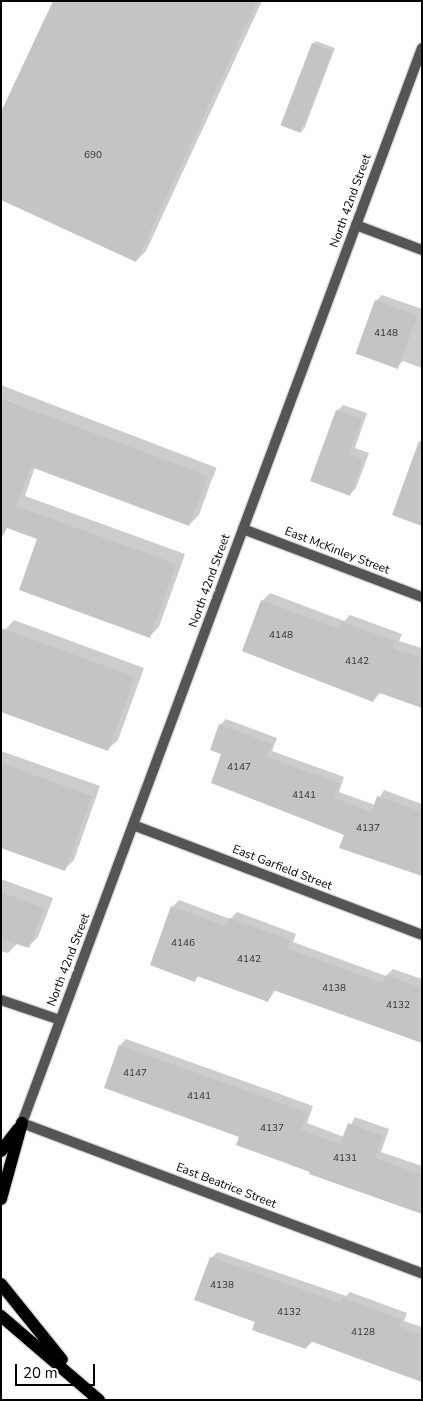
<!DOCTYPE html>
<style>
body{margin:0}
#map{position:relative;width:423px;height:1401px;overflow:hidden;background:#fff;font-family:"Nunito Sans",sans-serif}
div>[style]{position:absolute}
.shadow>*{inset:0;background:#0003;transform-origin:0 0}
.building>*{inset:0;background:#c4c4c4;transform-origin:0 0}
.roads{filter:drop-shadow(1px 0 #dbdbdb) drop-shadow(-1px 0 #dbdbdb) drop-shadow(0 1px #dbdbdb) drop-shadow(0 -1px #dbdbdb)}
.street>*{height:10px;margin:-5px;padding:0 5px;transform-origin:5px;border-radius:5px;background:#555}
.primary>*{height:12px;margin:-6px;padding:0 6px;transform-origin:6px;border-radius:6px;background:#000}
span{translate:-50% -50%;white-space:nowrap;text-align:center;line-height:1.15;-webkit-text-stroke:5px #fff;paint-order:stroke}
.number-label{font-size:10px;color:#313131}
.number-label span{-webkit-text-stroke-width:0}
.street-label{font-size:12px;color:#000}
.frame{position:absolute;inset:0;border:2px solid #000;pointer-events:none}
.scale{position:absolute;left:15px;top:1364px;width:80px;height:22px;box-sizing:border-box;border:2px solid #000;border-top:0;padding-left:6px;font-size:15px;line-height:18px;white-space:nowrap;color:#000;-webkit-text-stroke:4px #fff;paint-order:stroke}
</style>
<div id="map">
<div class="shadow">
<i style="clip-path:polygon(54px 1px,262px 1px,146px 251px,136px 261px)"></i>
<i style="clip-path:polygon(316px 41px,335px 48px,303px 132px,313px 44px)"></i>
<i style="clip-path:polygon(382px 295px,422px 309px,422px 368px,403px 361px,397px 367px,376px 301px)"></i>
<i style="left:1px;top:385px;width:231px;height:12px;rotate:21deg"></i>
<i style="clip-path:polygon(1px 400px,212px 479px,199px 515px,189px 525px,35px 467px,25px 496px,185px 554px,159px 627px,149px 637px,39px 539px,1px 525px)"></i>
<i style="clip-path:polygon(343px 405px,367px 413px,355px 448px,369px 453px,356px 488px,350px 494px,337px 411px)"></i>
<i style="clip-path:polygon(270px 593px,344px 621px,350px 615px,402px 634px,399px 641px,422px 648px,422px 707px,381px 692px,373px 701px,244px 651px,263px 600px)"></i>
<i style="clip-path:polygon(14px 620px,144px 668px,118px 740px,108px 749px,5px 630px)"></i>
<i style="clip-path:polygon(226px 719px,277px 738px,272px 751px,344px 777px,339px 792px,375px 805px,384px 790px,422px 804px,422px 813px,345px 835px,223px 753px,220px 725px)"></i>
<i style="clip-path:polygon(1px 751px,100px 786px,74px 860px,65px 869px,1px 847px)"></i>
<i style="clip-path:polygon(1px 879px,53px 898px,38px 937px,28px 947px,18px 943px,8px 953px,1px 951px)"></i>
<i style="clip-path:polygon(179px 900px,230px 919px,237px 912px,296px 934px,293px 942px,386px 976px,393px 969px,422px 979px,422px 1042px,276px 989px,268px 1001px,199px 976px,194px 980px,172px 907px)"></i>
<i style="clip-path:polygon(126px 1039px,313px 1106px,307px 1123px,344px 1137px,355px 1117px,389px 1129px,381px 1152px,422px 1166px,422px 1213px,241px 1137px,120px 1045px)"></i>
<i style="clip-path:polygon(218px 1252px,346px 1296px,350px 1292px,407px 1313px,404px 1321px,422px 1327px,422px 1382px,313px 1341px,306px 1348px,256px 1322px,211px 1258px)"></i>
</div>
<div class="building">
<i style="clip-path:polygon(53px 1px,257px 1px,136px 262px,1px 200px,1px 112px)"></i>
<i style="left:312px;top:43px;width:22px;height:88px;rotate:21deg"></i>
<i style="left:375px;top:300px;width:45px;height:57px;rotate:20deg"></i>
<i style="clip-path:polygon(1px 398px,208px 476px,189px 526px,31px 467px,16px 506px,176px 564px,150px 638px,19px 590px,37px 539px,7px 528px,1px 539px)"></i>
<i style="clip-path:polygon(336px 410px,362px 419px,349px 454px,363px 459px,350px 496px,310px 481px)"></i>
<i style="clip-path:polygon(419px 441px,422px 442px,422px 526px,392px 515px)"></i>
<i style="clip-path:polygon(261px 600px,339px 629px,342px 622px,395px 641px,393px 648px,422px 658px,422px 708px,377px 692px,373px 702px,242px 651px)"></i>
<i style="clip-path:polygon(1px 628px,135px 677px,108px 751px,1px 712px)"></i>
<i style="clip-path:polygon(219px 724px,272px 744px,267px 757px,339px 783px,334px 798px,372px 812px,377px 796px,422px 812px,422px 876px,339px 848px,344px 835px,211px 783px,221px 754px,210px 750px)"></i>
<i style="clip-path:polygon(1px 763px,92px 796px,65px 871px,1px 848px)"></i>
<i style="clip-path:polygon(1px 892px,44px 908px,29px 948px,1px 939px)"></i>
<i style="clip-path:polygon(171px 906px,226px 926px,229px 918px,291px 940px,288px 949px,383px 983px,386px 975px,422px 988px,422px 1043px,273px 990px,268px 1002px,197px 976px,195px 982px,150px 965px)"></i>
<i style="clip-path:polygon(119px 1045px,308px 1113px,301px 1130px,340px 1144px,348px 1123px,383px 1136px,375px 1158px,422px 1175px,422px 1214px,309px 1174px,310px 1172px,236px 1145px,239px 1137px,104px 1088px)"></i>
<i style="clip-path:polygon(210px 1257px,341px 1303px,342px 1298px,401px 1319px,399px 1327px,422px 1335px,422px 1382px,310px 1341px,306px 1349px,252px 1330px,255px 1322px,194px 1300px)"></i>
</div>
<div class="roads">
<div class="street">
<i style="left:422px;top:48px;width:1147px;rotate:110.41deg"></i>
<i style="left:22px;top:1123px;width:427px;rotate:20.6deg"></i>
<i style="left:356px;top:225px;width:71px;rotate:20.7deg"></i>
<i style="left:243px;top:529px;width:191px;rotate:20.8deg"></i>
<i style="left:133px;top:825px;width:309px;rotate:20.8deg"></i>
<i style="left:1px;top:1000px;width:62px;rotate:18.7deg"></i>
</div>
<div class="primary">
<i style="left:1px;top:1151px;width:28px;rotate:-52deg"></i>
<i style="left:1px;top:1199px;width:79px;rotate:-74.6deg"></i>
<i style="left:1px;top:1284px;width:97px;rotate:51.2deg"></i>
<i style="left:1px;top:1316px;width:129px;rotate:40.6deg"></i>
</div>
</div>
<div class="number-label">
<span style="left:93px;top:156px">690</span>
<span style="left:386px;top:334px">4148</span>
<span style="left:281px;top:636px">4148</span>
<span style="left:357px;top:662px">4142</span>
<span style="left:239px;top:768px">4147</span>
<span style="left:304px;top:796px">4141</span>
<span style="left:368px;top:829px">4137</span>
<span style="left:183px;top:944px">4146</span>
<span style="left:249px;top:960px">4142</span>
<span style="left:334px;top:989px">4138</span>
<span style="left:398px;top:1006px">4132</span>
<span style="left:135px;top:1074px">4147</span>
<span style="left:199px;top:1097px">4141</span>
<span style="left:272px;top:1129px">4137</span>
<span style="left:345px;top:1159px">4131</span>
<span style="left:222px;top:1286px">4138</span>
<span style="left:289px;top:1313px">4132</span>
<span style="left:363px;top:1333px">4128</span>
</div>
<div class="street-label">
<span style="left:351px;top:201px;rotate:-70deg">North 42nd Street</span>
<span style="left:337px;top:551px;rotate:21deg">East McKinley Street</span>
<span style="left:210px;top:581px;rotate:-70deg">North 42nd Street</span>
<span style="left:282px;top:868px;rotate:21deg">East Garfield Street</span>
<span style="left:69px;top:960px;rotate:-69deg">North 42nd Street</span>
<span style="left:226px;top:1186px;rotate:21deg">East Beatrice Street</span>
</div>
<div class="frame"></div>
<div class="scale">20 m</div>
</div>
